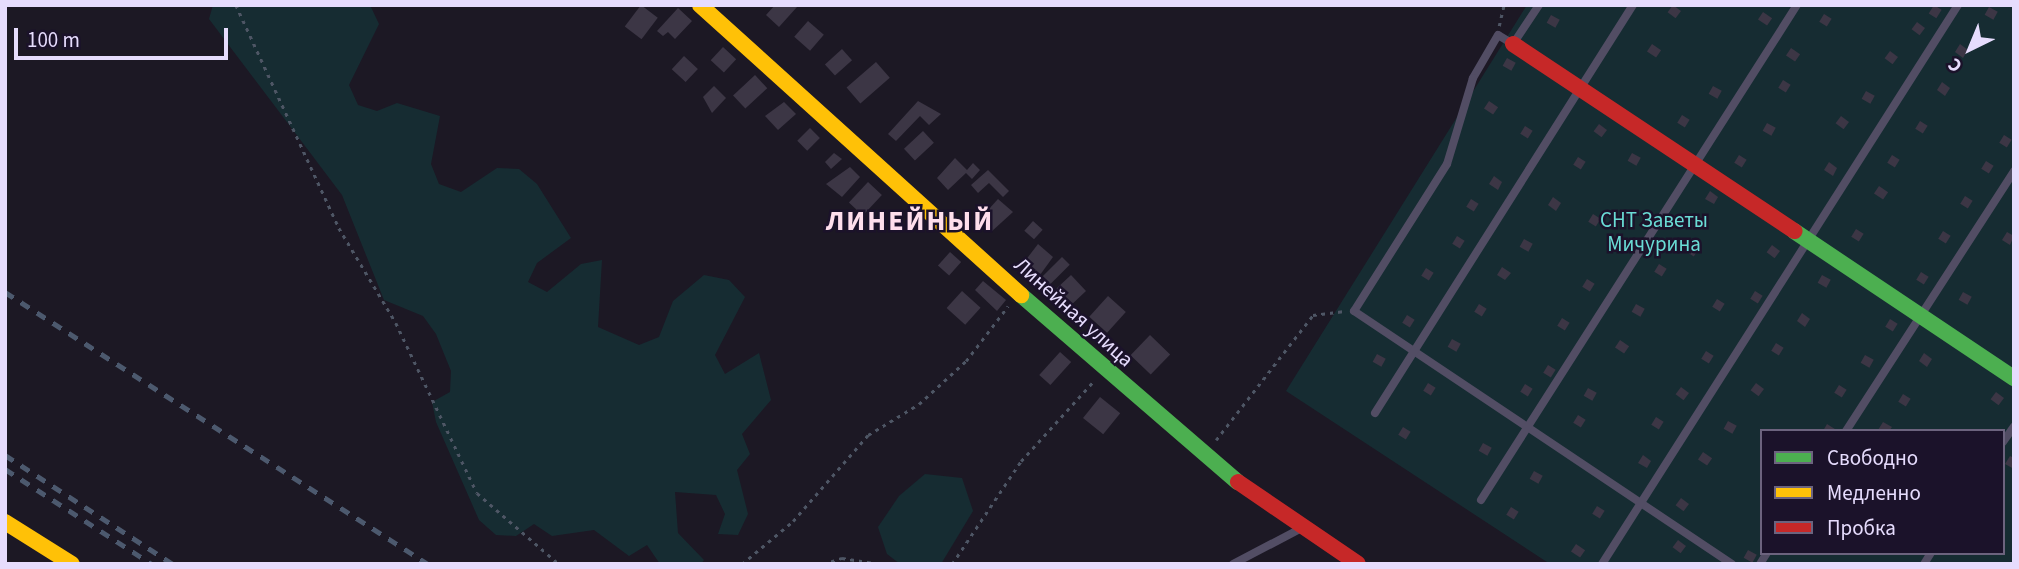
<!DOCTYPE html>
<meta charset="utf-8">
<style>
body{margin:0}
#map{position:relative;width:2019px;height:569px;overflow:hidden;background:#1c1824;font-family:"Source Sans 3",sans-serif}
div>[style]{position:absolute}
.green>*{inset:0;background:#162c32}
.building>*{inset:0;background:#3c3645;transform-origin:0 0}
.path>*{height:2.5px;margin-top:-1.25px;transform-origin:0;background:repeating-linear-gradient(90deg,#4e5665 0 3.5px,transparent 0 8.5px)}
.lane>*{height:8px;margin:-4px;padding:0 4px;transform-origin:4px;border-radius:4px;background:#524d64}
.fast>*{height:16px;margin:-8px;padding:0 8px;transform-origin:8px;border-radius:8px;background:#4caf50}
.slow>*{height:16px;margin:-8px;padding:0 8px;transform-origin:8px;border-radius:8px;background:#ffc107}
.jam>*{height:16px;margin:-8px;padding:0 8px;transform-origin:8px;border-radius:8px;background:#c62828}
.rail>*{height:4.5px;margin-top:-2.25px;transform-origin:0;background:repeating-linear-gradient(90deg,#4c596e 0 10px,transparent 0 19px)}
span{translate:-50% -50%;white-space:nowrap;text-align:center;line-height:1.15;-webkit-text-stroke:5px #1b122a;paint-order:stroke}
.park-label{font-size:21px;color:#6adcd5}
.street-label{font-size:21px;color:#e6dcfd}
.district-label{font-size:28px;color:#fedeec;font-weight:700;letter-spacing:2px}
.frame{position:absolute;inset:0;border:7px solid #e6dcfd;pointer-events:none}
.legend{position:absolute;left:1760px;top:429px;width:245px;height:126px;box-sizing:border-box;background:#1b122a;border:2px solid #6c637e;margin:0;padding:9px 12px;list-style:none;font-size:21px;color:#e6dcfd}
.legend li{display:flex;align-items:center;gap:14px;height:35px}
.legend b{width:35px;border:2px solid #6c637e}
.north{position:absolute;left:1935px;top:14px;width:70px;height:70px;-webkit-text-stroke:5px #1b122a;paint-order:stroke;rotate:223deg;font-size:19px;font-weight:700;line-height:28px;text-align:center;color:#e6dcfd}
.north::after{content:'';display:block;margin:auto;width:24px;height:32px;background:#e6dcfd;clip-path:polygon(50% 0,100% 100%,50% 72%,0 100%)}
.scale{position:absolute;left:14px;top:28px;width:214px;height:32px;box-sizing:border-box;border:4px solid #e6dcfd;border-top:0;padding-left:9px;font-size:21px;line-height:24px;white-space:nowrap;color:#e6dcfd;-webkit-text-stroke:5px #1b122a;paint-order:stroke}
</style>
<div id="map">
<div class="green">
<i style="clip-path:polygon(213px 5px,370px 5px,379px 24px,349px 85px,358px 105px,377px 111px,397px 103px,440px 116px,431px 164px,439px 184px,461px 192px,497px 168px,519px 169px,537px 184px,571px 238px,537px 263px,528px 282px,547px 292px,581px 264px,602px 260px,598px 327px,639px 345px,659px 337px,673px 301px,704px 275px,729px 280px,745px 297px,715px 355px,725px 374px,759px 353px,771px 400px,742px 434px,750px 454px,737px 470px,748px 514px,738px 535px,718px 534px,725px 514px,716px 495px,675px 492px,678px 533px,704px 560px,701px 564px,660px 564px,647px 545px,629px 556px,594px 530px,552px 536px,534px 524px,516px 536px,496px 535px,479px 520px,436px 422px,432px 402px,450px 392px,451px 371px,436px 334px,423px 316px,384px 300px,342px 195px,209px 19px)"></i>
<i style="clip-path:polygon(evenodd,1527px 5px,2014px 5px,2014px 564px,1550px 564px,1286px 391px,1527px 5px,1762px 431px,2003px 431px,2003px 553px,1762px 553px,1762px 431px)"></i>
<i style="clip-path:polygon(925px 474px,962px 478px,973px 511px,941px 564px,900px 564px,887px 554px,878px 527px,899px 496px)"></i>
</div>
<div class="building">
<i style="left:641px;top:5px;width:21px;height:27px;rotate:37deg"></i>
<i style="clip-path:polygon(775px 5px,797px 7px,779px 27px,766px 15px)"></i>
<i style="left:1673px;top:5px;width:10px;height:9px;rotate:37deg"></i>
<i style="left:1934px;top:5px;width:9px;height:10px;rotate:32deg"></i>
<i style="left:1989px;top:7px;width:10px;height:9px;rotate:29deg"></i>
<i style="clip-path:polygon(678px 8px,692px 21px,675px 39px,668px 32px,663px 36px,657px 31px)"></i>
<i style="left:1763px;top:12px;width:11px;height:9px;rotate:34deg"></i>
<i style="left:1824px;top:14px;width:9px;height:9px;rotate:32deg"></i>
<i style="left:1551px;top:15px;width:10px;height:9px;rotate:29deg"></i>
<i style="left:808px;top:21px;width:21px;height:21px;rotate:41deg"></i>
<i style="left:1917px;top:22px;width:10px;height:9px;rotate:37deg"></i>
<i style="left:1652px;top:44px;width:11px;height:9px;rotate:34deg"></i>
<i style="clip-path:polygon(1960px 44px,1968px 50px,1963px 58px,1955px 52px)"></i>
<i style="left:723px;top:47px;width:18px;height:18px;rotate:43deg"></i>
<i style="left:1791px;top:48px;width:11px;height:9px;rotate:34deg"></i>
<i style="left:842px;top:49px;width:15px;height:23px;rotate:48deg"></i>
<i style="left:1890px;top:51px;width:10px;height:9px;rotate:37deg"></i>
<i style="left:684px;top:56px;width:19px;height:18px;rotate:43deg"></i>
<i style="left:1507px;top:58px;width:10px;height:9px;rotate:29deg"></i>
<i style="left:876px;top:62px;width:21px;height:39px;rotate:49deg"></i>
<i style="left:755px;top:75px;width:18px;height:30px;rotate:47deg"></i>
<i style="left:1783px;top:80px;width:9px;height:9px;rotate:32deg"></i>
<i style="clip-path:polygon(1942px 82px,1950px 88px,1945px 96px,1937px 90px)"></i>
<i style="clip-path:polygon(714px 86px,726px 98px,712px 113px,703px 97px)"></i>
<i style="left:1713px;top:86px;width:10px;height:9px;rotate:29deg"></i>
<i style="left:1866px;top:91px;width:10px;height:9px;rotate:29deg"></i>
<i style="clip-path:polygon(918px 101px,941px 114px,929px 125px,920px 116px,896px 141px,888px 134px)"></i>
<i style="left:1489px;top:101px;width:11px;height:9px;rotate:34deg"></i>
<i style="clip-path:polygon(784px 102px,796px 114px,778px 130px,765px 116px)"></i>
<i style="left:1682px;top:115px;width:9px;height:9px;rotate:32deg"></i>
<i style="left:1841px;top:116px;width:10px;height:9px;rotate:37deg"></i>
<i style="left:1920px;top:121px;width:9px;height:9px;rotate:32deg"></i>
<i style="left:1767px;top:123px;width:10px;height:9px;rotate:29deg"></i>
<i style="left:1599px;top:124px;width:10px;height:9px;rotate:37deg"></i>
<i style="left:1525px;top:126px;width:9px;height:9px;rotate:32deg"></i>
<i style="left:810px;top:128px;width:14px;height:18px;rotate:45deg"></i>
<i style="left:923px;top:131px;width:16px;height:26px;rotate:47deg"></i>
<i style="left:2004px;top:135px;width:9px;height:9px;rotate:32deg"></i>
<i style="clip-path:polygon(834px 153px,842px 159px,831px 169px,825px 162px)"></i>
<i style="left:1632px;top:153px;width:10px;height:9px;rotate:29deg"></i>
<i style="left:1739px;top:155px;width:9px;height:9px;rotate:32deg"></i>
<i style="left:1892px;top:155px;width:9px;height:9px;rotate:32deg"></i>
<i style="left:1578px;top:157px;width:9px;height:9px;rotate:32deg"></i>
<i style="clip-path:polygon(955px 158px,967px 170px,973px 163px,980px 170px,972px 179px,966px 173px,948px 190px,937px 178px)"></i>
<i style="left:1986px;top:161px;width:9px;height:9px;rotate:32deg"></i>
<i style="clip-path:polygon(1829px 162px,1837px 168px,1833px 176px,1824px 170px)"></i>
<i style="clip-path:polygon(850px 167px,860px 177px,842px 197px,826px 184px)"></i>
<i style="clip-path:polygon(988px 170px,1009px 191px,1003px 197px,989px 183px,978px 193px,971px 185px)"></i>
<i style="clip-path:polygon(1494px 176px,1502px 182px,1498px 190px,1489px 184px)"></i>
<i style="left:868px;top:182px;width:19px;height:28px;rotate:43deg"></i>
<i style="left:1879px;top:186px;width:11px;height:9px;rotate:34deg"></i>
<i style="clip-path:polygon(1710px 191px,1718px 197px,1714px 204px,1705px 199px)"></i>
<i style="left:1965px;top:196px;width:9px;height:9px;rotate:32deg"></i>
<i style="clip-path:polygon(1553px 197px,1561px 203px,1556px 211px,1548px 205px)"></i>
<i style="clip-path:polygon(998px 199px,1013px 212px,991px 232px,978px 221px)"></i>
<i style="left:1471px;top:199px;width:9px;height:9px;rotate:32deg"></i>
<i style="left:1593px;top:214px;width:9px;height:9px;rotate:32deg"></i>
<i style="left:1033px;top:221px;width:13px;height:13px;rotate:42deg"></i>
<i style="left:1856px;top:229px;width:9px;height:9px;rotate:32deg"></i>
<i style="left:1943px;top:231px;width:9px;height:9px;rotate:32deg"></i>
<i style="clip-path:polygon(2007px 232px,2014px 236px,2010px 245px,2002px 240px)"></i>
<i style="left:1457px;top:236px;width:9px;height:9px;rotate:32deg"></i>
<i style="left:1524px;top:239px;width:10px;height:9px;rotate:29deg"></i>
<i style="clip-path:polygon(1038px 244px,1053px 257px,1040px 275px,1025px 261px)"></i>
<i style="left:1691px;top:244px;width:9px;height:9px;rotate:32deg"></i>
<i style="left:1772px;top:245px;width:10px;height:9px;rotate:37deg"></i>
<i style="left:950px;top:252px;width:15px;height:18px;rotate:42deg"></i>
<i style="left:1062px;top:257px;width:11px;height:33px;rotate:45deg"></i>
<i style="left:1659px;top:264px;width:9px;height:9px;rotate:32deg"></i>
<i style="clip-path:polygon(1502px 267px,1511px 273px,1505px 280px,1497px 275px)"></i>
<i style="left:1426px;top:268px;width:9px;height:9px;rotate:32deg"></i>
<i style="left:1921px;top:272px;width:9px;height:9px;rotate:32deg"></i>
<i style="left:1071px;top:275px;width:22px;height:21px;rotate:47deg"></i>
<i style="left:1822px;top:275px;width:10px;height:9px;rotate:29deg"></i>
<i style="left:1587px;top:279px;width:9px;height:9px;rotate:32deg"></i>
<i style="clip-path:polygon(983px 281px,1006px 300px,997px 311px,975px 290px)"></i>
<i style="left:962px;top:291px;width:25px;height:23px;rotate:42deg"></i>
<i style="left:1755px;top:291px;width:9px;height:9px;rotate:32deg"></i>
<i style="left:1963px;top:292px;width:10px;height:9px;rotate:29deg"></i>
<i style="left:1108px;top:296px;width:24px;height:28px;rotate:42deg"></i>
<i style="left:1717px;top:299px;width:9px;height:9px;rotate:32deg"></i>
<i style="left:1479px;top:304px;width:9px;height:9px;rotate:32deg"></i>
<i style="left:1636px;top:304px;width:10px;height:9px;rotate:29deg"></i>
<i style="clip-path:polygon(1802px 313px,1810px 319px,1805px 327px,1797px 321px)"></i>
<i style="left:1407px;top:315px;width:9px;height:9px;rotate:32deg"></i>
<i style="left:1562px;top:318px;width:9px;height:9px;rotate:32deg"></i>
<i style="left:1890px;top:319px;width:9px;height:9px;rotate:32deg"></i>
<i style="left:1150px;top:335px;width:28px;height:28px;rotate:44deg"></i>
<i style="left:1452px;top:339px;width:10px;height:9px;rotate:29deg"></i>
<i style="left:1620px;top:340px;width:11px;height:9px;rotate:34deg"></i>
<i style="left:1776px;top:343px;width:9px;height:9px;rotate:32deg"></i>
<i style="left:1706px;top:351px;width:9px;height:9px;rotate:32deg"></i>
<i style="left:1060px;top:352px;width:15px;height:31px;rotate:42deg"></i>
<i style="clip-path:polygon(1924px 353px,1932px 359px,1927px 367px,1919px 361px)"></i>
<i style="left:1377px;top:354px;width:10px;height:9px;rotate:29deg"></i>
<i style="left:1865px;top:355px;width:10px;height:9px;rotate:29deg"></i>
<i style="left:1548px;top:365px;width:9px;height:9px;rotate:32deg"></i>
<i style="left:1428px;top:383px;width:9px;height:9px;rotate:32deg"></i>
<i style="left:1756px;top:383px;width:10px;height:9px;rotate:37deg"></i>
<i style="left:1525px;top:384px;width:9px;height:9px;rotate:32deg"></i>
<i style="left:1839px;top:385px;width:9px;height:9px;rotate:32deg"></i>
<i style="left:1681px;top:387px;width:10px;height:9px;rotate:37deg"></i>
<i style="left:1588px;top:388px;width:10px;height:9px;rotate:29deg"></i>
<i style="left:1996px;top:392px;width:10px;height:9px;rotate:37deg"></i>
<i style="left:1903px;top:394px;width:9px;height:9px;rotate:32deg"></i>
<i style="left:1100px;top:397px;width:26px;height:27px;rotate:39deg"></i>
<i style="left:1578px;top:415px;width:9px;height:9px;rotate:32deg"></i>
<i style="left:1656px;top:417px;width:9px;height:9px;rotate:32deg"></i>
<i style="left:1728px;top:421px;width:10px;height:9px;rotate:29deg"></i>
<i style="clip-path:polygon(1883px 422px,1892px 427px,1889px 431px,1878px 430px)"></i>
<i style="clip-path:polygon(1827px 424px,1838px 431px,1823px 431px)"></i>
<i style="left:1403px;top:427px;width:9px;height:9px;rotate:32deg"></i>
<i style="left:1483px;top:443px;width:10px;height:9px;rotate:29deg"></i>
<i style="left:1703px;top:452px;width:11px;height:9px;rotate:34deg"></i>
<i style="clip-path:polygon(1643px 455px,1651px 461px,1647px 468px,1638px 463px)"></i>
<i style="clip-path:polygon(2010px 456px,2014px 458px,2014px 469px,2005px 464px)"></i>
<i style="left:1534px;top:471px;width:10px;height:9px;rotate:29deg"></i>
<i style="left:1681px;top:498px;width:10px;height:9px;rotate:37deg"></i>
<i style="left:1597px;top:506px;width:9px;height:9px;rotate:32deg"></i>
<i style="left:1511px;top:507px;width:9px;height:9px;rotate:32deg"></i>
<i style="left:1678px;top:540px;width:10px;height:9px;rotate:37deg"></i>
<i style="left:1576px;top:544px;width:11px;height:9px;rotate:34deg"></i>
<i style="left:1748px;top:550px;width:10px;height:9px;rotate:29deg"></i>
</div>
<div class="path">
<i style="left:236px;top:5px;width:246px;rotate:65.2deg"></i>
<i style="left:339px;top:228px;width:111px;rotate:59deg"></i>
<i style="left:396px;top:323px;width:188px;rotate:64.5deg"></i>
<i style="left:477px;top:493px;width:108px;rotate:40.9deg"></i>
<i style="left:1499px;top:26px;width:22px;rotate:-77deg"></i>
<i style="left:1216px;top:440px;width:158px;rotate:-52.2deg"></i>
<i style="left:1313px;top:315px;width:32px;rotate:-7deg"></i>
<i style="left:742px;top:564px;width:67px;rotate:-40.1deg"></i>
<i style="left:793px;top:521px;width:114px;rotate:-48.9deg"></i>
<i style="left:868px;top:435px;width:60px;rotate:-31.3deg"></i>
<i style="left:919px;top:404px;width:64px;rotate:-42.5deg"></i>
<i style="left:966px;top:361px;width:69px;rotate:-52.6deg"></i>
<i style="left:823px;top:564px;width:20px;rotate:-18deg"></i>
<i style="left:842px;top:558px;width:39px;rotate:9deg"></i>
<i style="left:952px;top:564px;width:124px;rotate:-56.2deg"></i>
<i style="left:1021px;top:461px;width:107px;rotate:-47.7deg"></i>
</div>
<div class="lane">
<i style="left:1539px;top:5px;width:47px;rotate:123.7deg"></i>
<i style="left:1513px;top:44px;width:17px;rotate:-149deg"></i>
<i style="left:1498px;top:35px;width:50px;rotate:120.2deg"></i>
<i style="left:1473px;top:78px;width:90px;rotate:106.8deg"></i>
<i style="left:1447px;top:164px;width:174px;rotate:122.3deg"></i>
<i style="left:1354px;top:311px;width:455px;rotate:33.8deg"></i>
<i style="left:1375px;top:413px;width:483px;rotate:-57.7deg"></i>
<i style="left:1846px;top:431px;width:310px;rotate:-57.1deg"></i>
<i style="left:2003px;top:442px;width:19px;rotate:-55deg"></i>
<i style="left:1481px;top:500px;width:587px;rotate:-57.45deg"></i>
<i style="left:1233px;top:564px;width:76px;rotate:-27.6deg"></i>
<i style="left:1602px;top:564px;width:663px;rotate:-57.51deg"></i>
<i style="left:1760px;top:564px;width:13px;rotate:-58deg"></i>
<i style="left:1924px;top:564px;width:13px;rotate:-58deg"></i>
</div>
<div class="fast">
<i style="left:1794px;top:231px;width:265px;rotate:33.8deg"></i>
<i style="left:1021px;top:295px;width:286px;rotate:40.8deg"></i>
</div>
<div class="slow">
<i style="left:700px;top:5px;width:433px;rotate:42.1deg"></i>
<i style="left:5px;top:522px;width:79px;rotate:32.1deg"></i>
</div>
<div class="jam">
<i style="left:1513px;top:44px;width:338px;rotate:33.6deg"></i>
<i style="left:1238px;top:482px;width:145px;rotate:34.3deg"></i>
</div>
<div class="rail">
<i style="left:5px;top:292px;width:503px;rotate:32.74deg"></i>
<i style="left:5px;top:455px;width:200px;rotate:33deg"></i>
<i style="left:5px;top:469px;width:175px;rotate:32.9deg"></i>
</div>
<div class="park-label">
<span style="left:1654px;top:232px">СНТ Заветы<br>Мичурина</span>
</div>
<div class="street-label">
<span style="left:1074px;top:312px;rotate:42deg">Линейная улица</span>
</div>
<div class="district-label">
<span style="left:910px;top:221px">ЛИНЕЙНЫЙ</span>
</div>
<div class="frame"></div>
<ul class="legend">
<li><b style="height:9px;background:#4caf50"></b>Свободно</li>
<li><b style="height:9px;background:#ffc107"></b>Медленно</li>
<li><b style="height:9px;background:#c62828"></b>Пробка</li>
</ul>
<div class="north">С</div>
<div class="scale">100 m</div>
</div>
